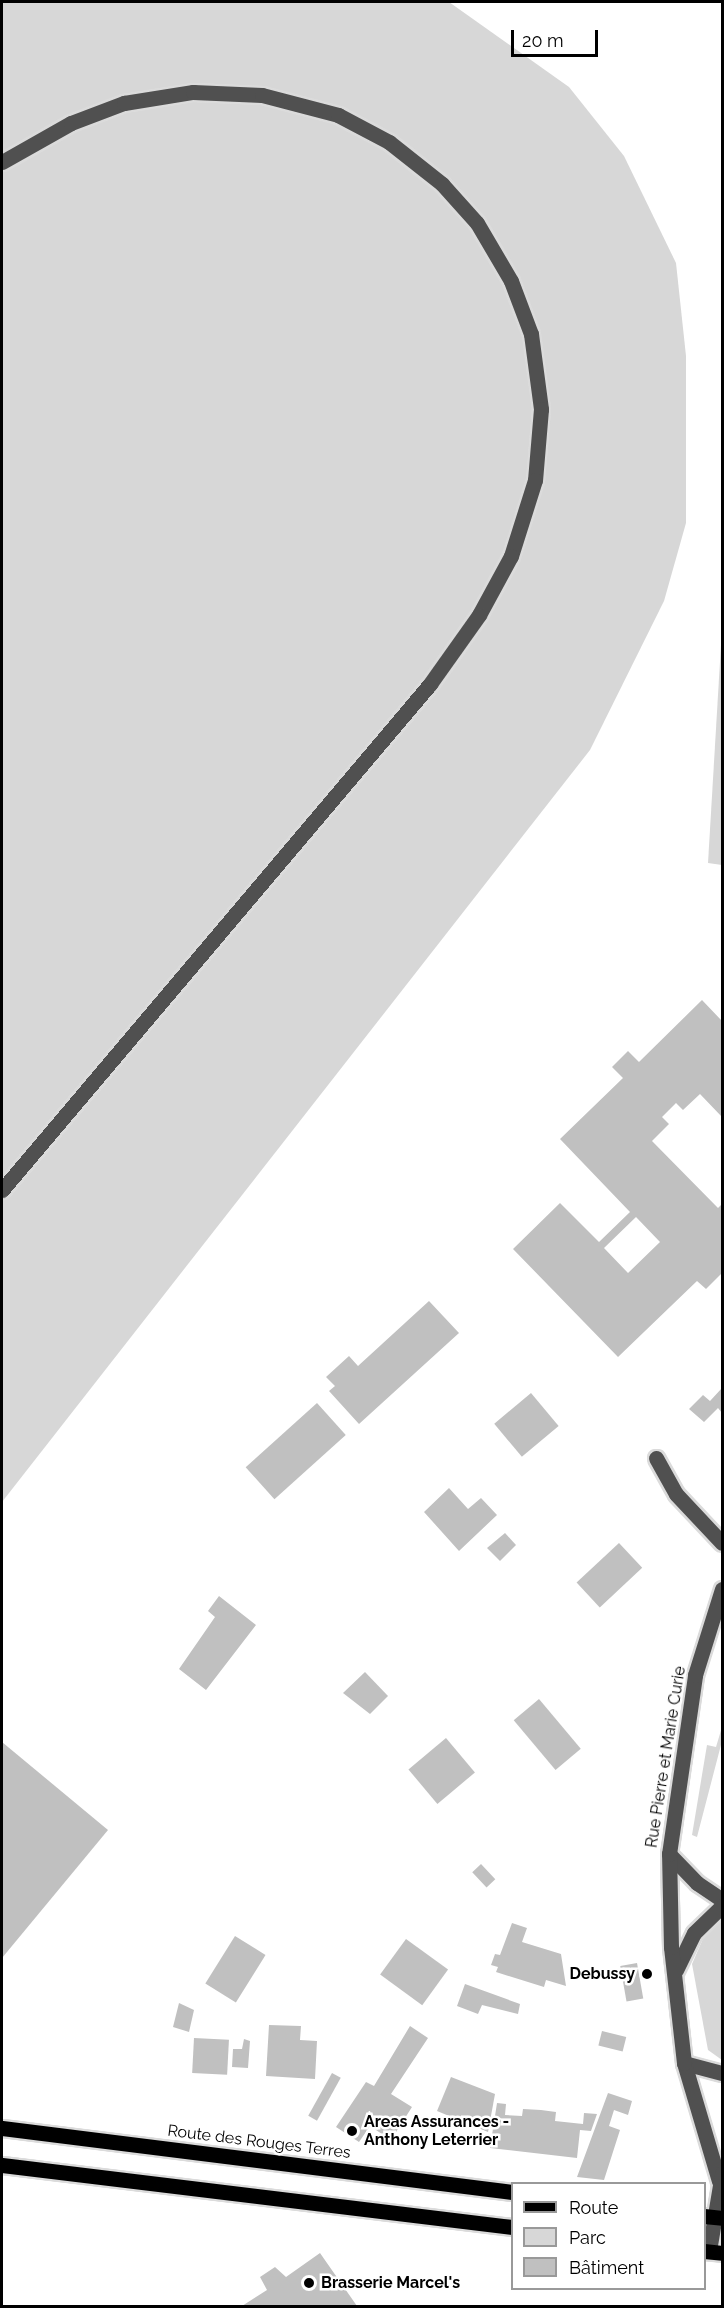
<!DOCTYPE html>
<meta charset="utf-8">
<style>
body{margin:0}
#map{position:relative;width:724px;height:2308px;overflow:hidden;background:#fff;font-family:Raleway,sans-serif}
div>[style]{position:absolute}
.green>*{inset:0;background:#d7d7d7}
.building>*{inset:0;background:#c0c0c0;transform-origin:0 0}
.roads{filter:drop-shadow(2px 0 #dbdbdb) drop-shadow(-2px 0 #dbdbdb) drop-shadow(0 2px #dbdbdb) drop-shadow(0 -2px #dbdbdb)}
.minor>*{height:15px;margin:-7.5px;padding:0 7.5px;transform-origin:7.5px;border-radius:7.5px;background:#505050}
.major>*{height:15px;margin:-7.5px;padding:0 7.5px;transform-origin:7.5px;border-radius:7.5px;background:#000}
.dots>*{width:16px;height:16px;translate:-50% -50%;box-sizing:border-box;border:3px solid #fff;border-radius:50%}
span{translate:-50% -50%;white-space:nowrap;text-align:center;line-height:1.15;-webkit-text-stroke:5px #fff;paint-order:stroke}
.street-label{font-size:16px;color:#000}
.poi-label{font-size:16px;color:#000;font-weight:700}
.right{translate:-100% -50%;text-align:right}
.left{translate:0 -50%;text-align:left}
.frame{position:absolute;inset:0;border:3px solid #000;pointer-events:none}
.legend{position:absolute;left:511px;top:2182px;width:195px;height:108px;box-sizing:border-box;background:#fff;border:2px solid #999;margin:0;padding:8px 10px;list-style:none;font-size:18px;color:#000}
.legend li{display:flex;align-items:center;gap:12px;height:30px}
.legend b{width:30px;border:2px solid #999}
.scale{position:absolute;left:511px;top:30px;width:87px;height:27px;box-sizing:border-box;border:3px solid #000;border-top:0;padding-left:8px;font-size:18px;line-height:21px;white-space:nowrap;color:#000;-webkit-text-stroke:4px #fff;paint-order:stroke}
</style>
<div id="map">
<div class="green">
<i style="clip-path:polygon(2px 2px,449px 2px,569px 87px,624px 156px,676px 263px,686px 356px,686px 523px,664px 601px,590px 750px,2px 1502px)"></i>
<i style="clip-path:polygon(722px 628px,722px 865px,708px 863px)"></i>
<i style="clip-path:polygon(722px 1727px,722px 1741px,697px 1837px,692px 1835px,707px 1745px,716px 1747px)"></i>
<i style="clip-path:polygon(722px 1918px,722px 2060px,708px 2050px,692px 1964px,705px 1934px)"></i>
</div>
<div class="building">
<i style="clip-path:polygon(evenodd,702px 1000px,722px 1021px,722px 1117px,700px 1094px,683px 1110px,676px 1103px,662px 1117px,669px 1124px,652px 1141px,718px 1208px,722px 1204px,722px 1273px,706px 1289px,697px 1281px,618px 1357px,513px 1249px,560px 1203px,599px 1242px,630px 1212px,560px 1139px,623px 1078px,612px 1067px,628px 1051px,639px 1062px,702px 1000px,636px 1217px,660px 1242px,628px 1273px,604px 1248px,636px 1217px)"></i>
<i style="clip-path:polygon(429px 1301px,459px 1333px,359px 1424px,329px 1391px,335px 1386px,326px 1377px,349px 1356px,358px 1366px)"></i>
<i style="clip-path:polygon(722px 1388px,722px 1413px,718px 1408px,704px 1422px,689px 1409px,703px 1395px,710px 1401px)"></i>
<i style="left:531px;top:1393px;width:43px;height:48px;rotate:50deg"></i>
<i style="left:317px;top:1403px;width:43px;height:96px;rotate:48deg"></i>
<i style="clip-path:polygon(449px 1488px,468px 1509px,481px 1498px,497px 1515px,459px 1551px,424px 1512px)"></i>
<i style="clip-path:polygon(505px 1533px,516px 1545px,500px 1561px,487px 1548px)"></i>
<i style="left:619px;top:1543px;width:34px;height:58px;rotate:47deg"></i>
<i style="clip-path:polygon(219px 1596px,256px 1625px,206px 1690px,179px 1669px,215px 1617px,208px 1611px)"></i>
<i style="clip-path:polygon(365px 1672px,388px 1696px,370px 1714px,343px 1693px)"></i>
<i style="left:539px;top:1699px;width:65px;height:33px;rotate:50deg"></i>
<i style="left:446px;top:1738px;width:45px;height:49px;rotate:50deg"></i>
<i style="clip-path:polygon(2px 1742px,108px 1830px,2px 1958px)"></i>
<i style="left:481px;top:1864px;width:21px;height:12px;rotate:47deg"></i>
<i style="clip-path:polygon(512px 1923px,527px 1928px,522px 1942px,561px 1954px,566px 1986px,546px 1980px,544px 1987px,496px 1972px,498px 1967px,491px 1965px,495px 1954px,500px 1955px)"></i>
<i style="left:235px;top:1936px;width:36px;height:56px;rotate:32deg"></i>
<i style="left:406px;top:1939px;width:52px;height:44px;rotate:36deg"></i>
<i style="left:637px;top:1963px;width:36px;height:17px;rotate:80deg"></i>
<i style="clip-path:polygon(465px 1984px,520px 2004px,518px 2014px,482px 2005px,478px 2014px,457px 2006px)"></i>
<i style="clip-path:polygon(179px 2003px,194px 2010px,189px 2032px,173px 2027px)"></i>
<i style="clip-path:polygon(269px 2025px,301px 2026px,300px 2040px,317px 2041px,315px 2079px,266px 2076px)"></i>
<i style="clip-path:polygon(410px 2026px,428px 2038px,391px 2094px,412px 2107px,391px 2140px,370px 2126px,359px 2142px,336px 2127px,366px 2082px,374px 2086px)"></i>
<i style="left:602px;top:2031px;width:25px;height:15px;rotate:14deg"></i>
<i style="left:194px;top:2038px;width:35px;height:35px;rotate:3deg"></i>
<i style="clip-path:polygon(244px 2039px,250px 2041px,248px 2068px,232px 2067px,233px 2049px,242px 2049px)"></i>
<i style="left:332px;top:2073px;width:10px;height:49px;rotate:29deg"></i>
<i style="clip-path:polygon(451px 2077px,495px 2094px,488px 2132px,437px 2111px)"></i>
<i style="clip-path:polygon(608px 2093px,632px 2101px,628px 2115px,614px 2110px,609px 2126px,620px 2130px,604px 2180px,577px 2177px)"></i>
<i style="clip-path:polygon(497px 2103px,506px 2104px,505px 2115px,522px 2116px,523px 2109px,541px 2110px,556px 2112px,555px 2121px,583px 2124px,584px 2113px,597px 2114px,591px 2131px,580px 2130px,577px 2158px,490px 2148px)"></i>
<i style="clip-path:polygon(320px 2253px,357px 2306px,242px 2306px,267px 2290px,260px 2277px,275px 2267px,286px 2277px)"></i>
</div>
<div class="roads">
<div class="minor">
<i style="left:2px;top:162px;width:79px;rotate:-29.5deg"></i>
<i style="left:71px;top:123px;width:57px;rotate:-20.7deg"></i>
<i style="left:124px;top:103px;width:70px;rotate:-9.1deg"></i>
<i style="left:193px;top:92px;width:69px;rotate:2.5deg"></i>
<i style="left:262px;top:95px;width:79px;rotate:14.7deg"></i>
<i style="left:338px;top:115px;width:58px;rotate:27.9deg"></i>
<i style="left:389px;top:142px;width:68px;rotate:38.4deg"></i>
<i style="left:442px;top:184px;width:52px;rotate:48.1deg"></i>
<i style="left:477px;top:223px;width:67px;rotate:59.6deg"></i>
<i style="left:511px;top:281px;width:57px;rotate:69.3deg"></i>
<i style="left:531px;top:334px;width:76px;rotate:82.4deg"></i>
<i style="left:541px;top:409px;width:71px;rotate:94.8deg"></i>
<i style="left:535px;top:480px;width:80px;rotate:107.5deg"></i>
<i style="left:511px;top:556px;width:67px;rotate:118.5deg"></i>
<i style="left:479px;top:615px;width:85px;rotate:125.4deg"></i>
<i style="left:430px;top:684px;width:663px;rotate:130.23deg"></i>
<i style="left:656px;top:1458px;width:41px;rotate:60.9deg"></i>
<i style="left:676px;top:1494px;width:67px;rotate:46.8deg"></i>
<i style="left:669px;top:1854px;width:40px;rotate:46deg"></i>
<i style="left:697px;top:1883px;width:30px;rotate:34deg"></i>
<i style="left:676px;top:1970px;width:41px;rotate:-64.1deg"></i>
<i style="left:694px;top:1933px;width:39px;rotate:-44deg"></i>
<i style="left:684px;top:2063px;width:39px;rotate:15deg"></i>
<i style="left:719px;top:2181px;width:123px;rotate:-106.5deg"></i>
<i style="left:684px;top:2063px;width:117px;rotate:-96.4deg"></i>
<i style="left:671px;top:1947px;width:93px;rotate:-91.2deg"></i>
<i style="left:669px;top:1854px;width:181px;rotate:-81.7deg"></i>
<i style="left:695px;top:1675px;width:90px;rotate:-72.6deg"></i>
<i style="left:709px;top:2251px;width:79px;rotate:-80.5deg"></i>
</div>
<div class="major">
<i style="left:2px;top:2128px;width:514px;rotate:7.15deg"></i>
<i style="left:2px;top:2165px;width:514px;rotate:6.93deg"></i>
<i style="left:704px;top:2216px;width:18px;rotate:6deg"></i>
<i style="left:704px;top:2251px;width:18px;rotate:6deg"></i>
</div>
</div>
<div class="dots">
<i style="left:647px;top:1974px;background:#000"></i>
<i style="left:352px;top:2131px;background:#000"></i>
<i style="left:309px;top:2283px;background:#000"></i>
</div>
<div class="street-label">
<span style="left:666px;top:1757px;rotate:-81deg">Rue Pierre et Marie Curie</span>
<span style="left:259px;top:2142px;rotate:7deg">Route des Rouges Terres</span>
</div>
<div class="poi-label">
<span class="right" style="left:635px;top:1974px">Debussy</span>
<span class="left" style="left:364px;top:2131px">Areas Assurances -<br>Anthony Leterrier</span>
<span class="left" style="left:321px;top:2283px">Brasserie Marcel's</span>
</div>
<div class="frame"></div>
<ul class="legend">
<li><b style="height:8px;background:#000"></b>Route</li>
<li><b style="height:16px;background:#d7d7d7"></b>Parc</li>
<li><b style="height:16px;background:#c0c0c0"></b>Bâtiment</li>
</ul>
<div class="scale">20 m</div>
</div>
